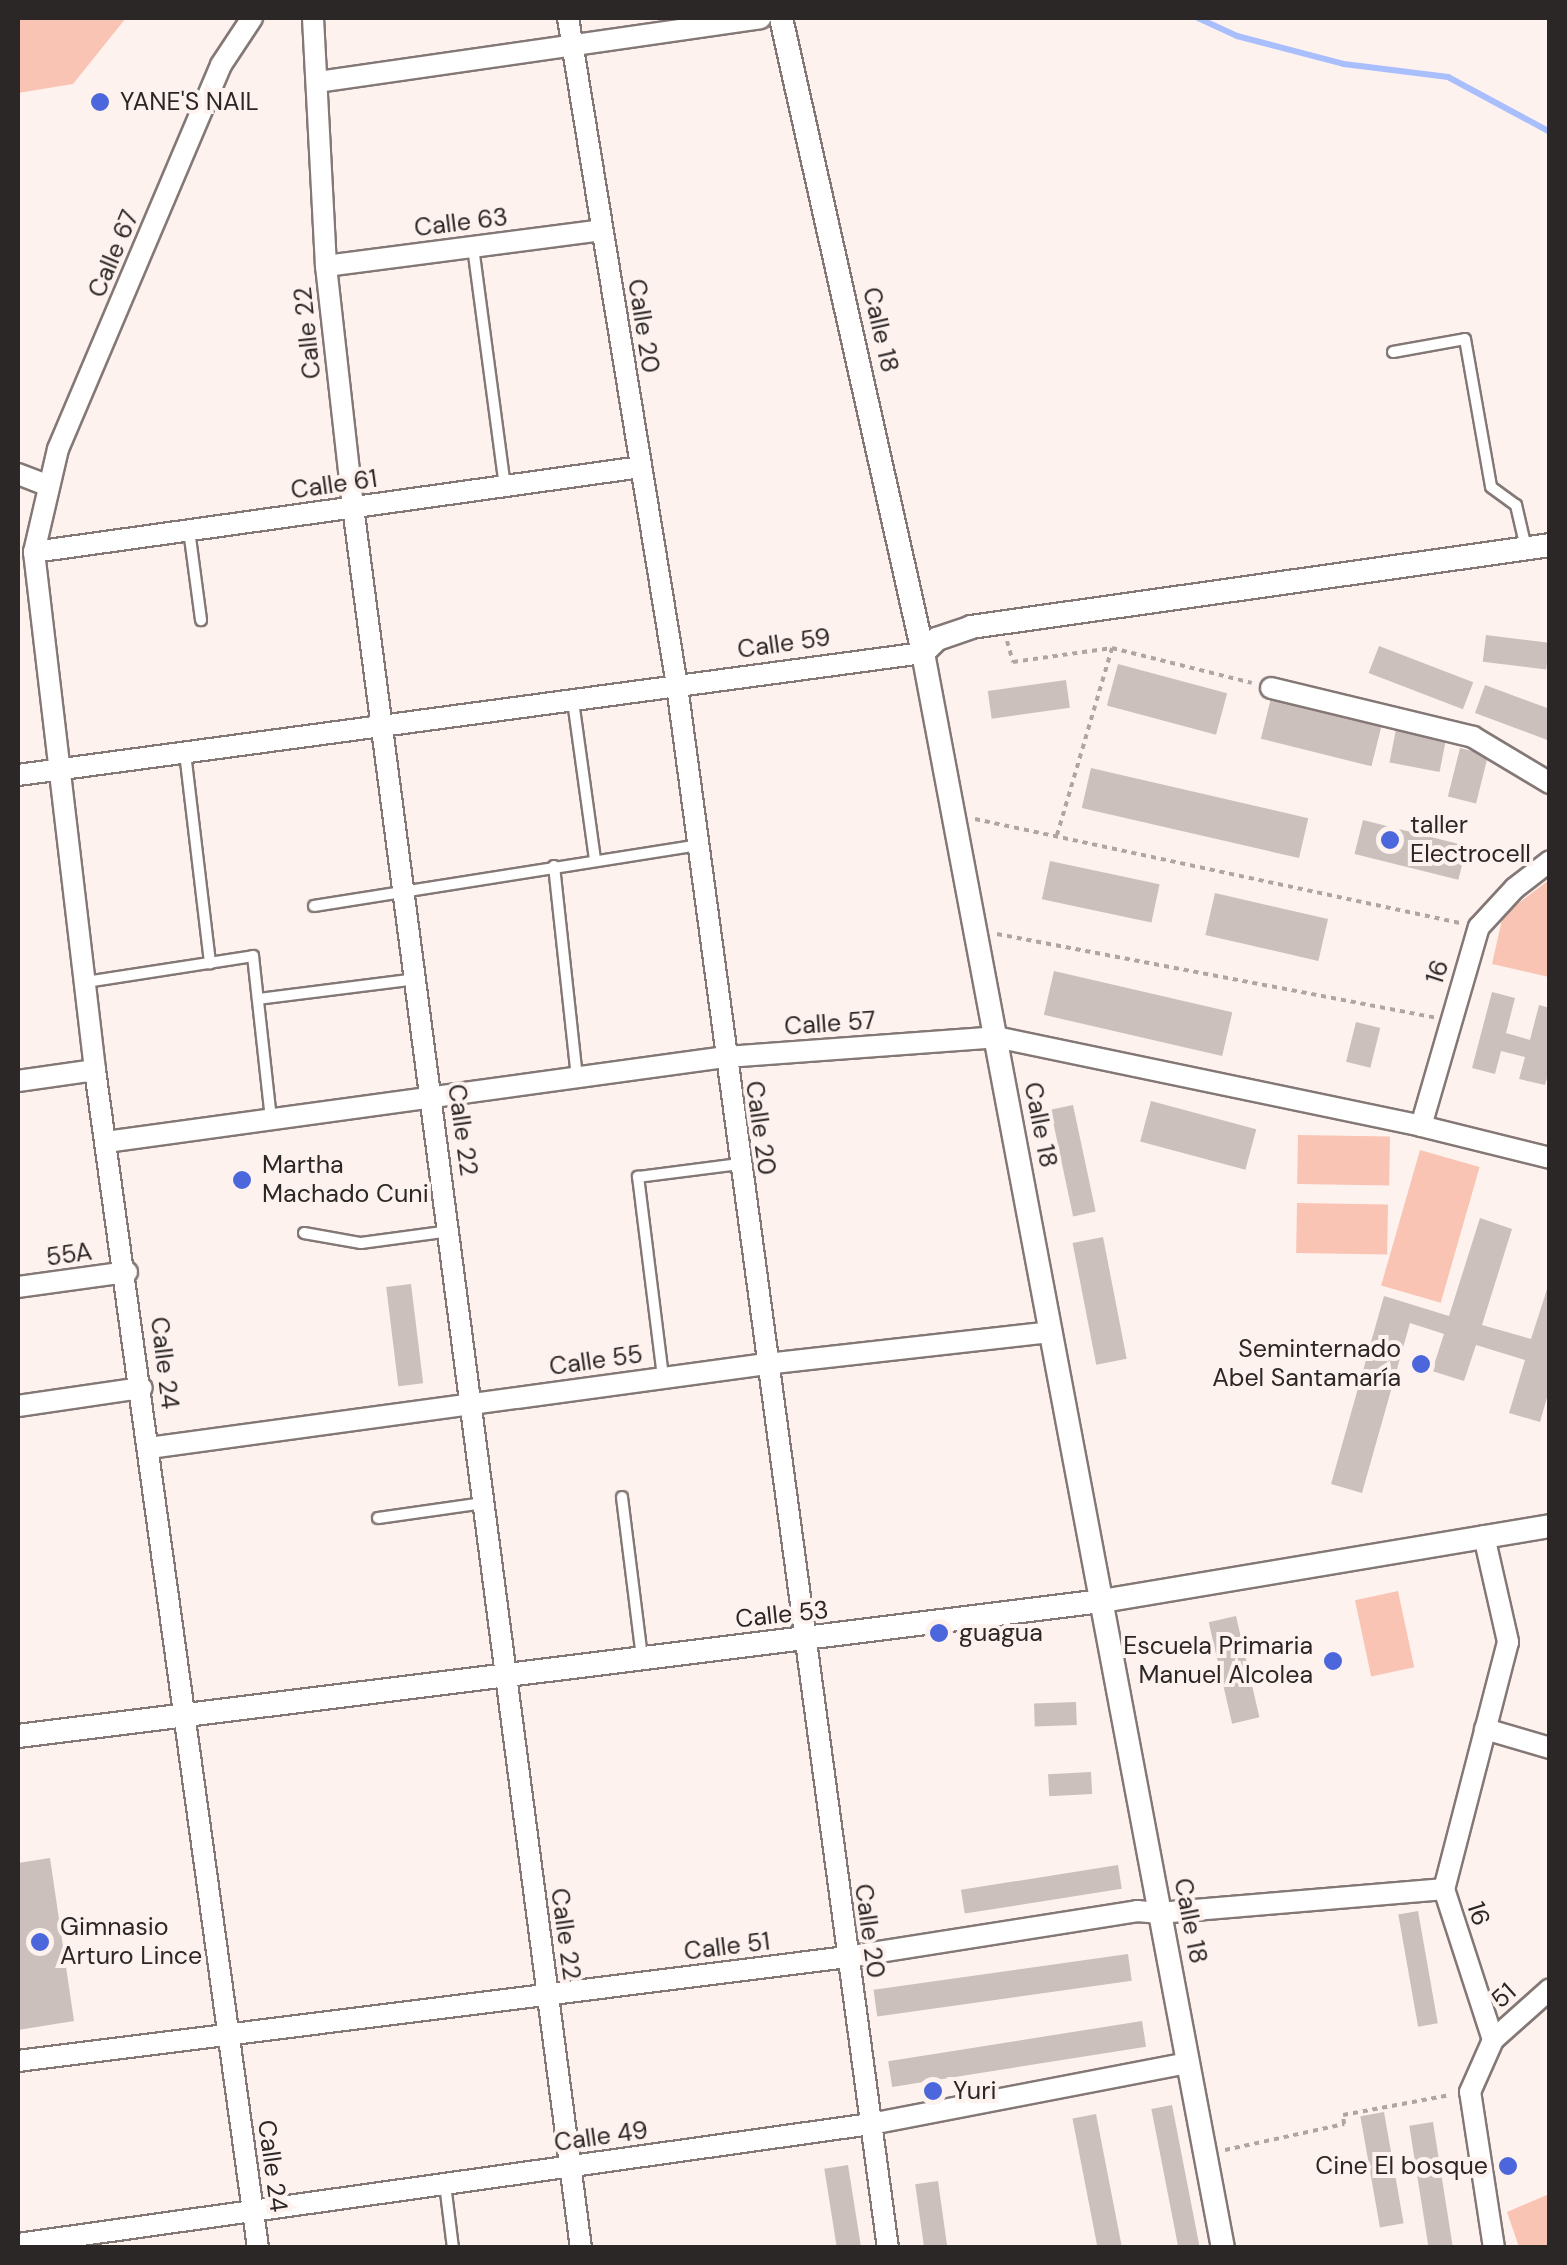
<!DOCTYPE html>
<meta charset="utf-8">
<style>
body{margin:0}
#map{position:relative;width:1567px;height:2265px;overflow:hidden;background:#fef2ef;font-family:"DM Sans",sans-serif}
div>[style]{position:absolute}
.green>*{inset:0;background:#fac4b4;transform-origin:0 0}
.stream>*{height:6px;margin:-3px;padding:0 3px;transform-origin:3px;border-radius:3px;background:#a9befd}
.building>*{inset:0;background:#ccc0bd;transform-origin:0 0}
.path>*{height:4px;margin-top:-2px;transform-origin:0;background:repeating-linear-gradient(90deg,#afa6a3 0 5px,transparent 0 10px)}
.roads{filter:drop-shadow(2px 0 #837875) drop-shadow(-2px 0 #837875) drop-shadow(0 2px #837875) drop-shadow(0 -2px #837875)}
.service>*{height:10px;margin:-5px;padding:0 5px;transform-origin:5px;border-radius:5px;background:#fff}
.minor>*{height:20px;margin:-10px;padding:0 10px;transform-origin:10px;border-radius:10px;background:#fff}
.tertiary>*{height:22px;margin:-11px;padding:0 11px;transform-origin:11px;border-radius:11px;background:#fff}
.dots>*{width:28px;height:28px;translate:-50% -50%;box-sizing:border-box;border:5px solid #fef2ef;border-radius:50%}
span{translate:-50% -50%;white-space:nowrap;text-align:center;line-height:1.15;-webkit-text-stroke:8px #fef2ef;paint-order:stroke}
.poi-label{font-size:25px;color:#2b2726}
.left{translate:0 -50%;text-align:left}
.right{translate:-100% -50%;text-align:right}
.street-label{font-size:25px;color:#2b2726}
.frame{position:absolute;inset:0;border:20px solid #2b2726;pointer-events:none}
</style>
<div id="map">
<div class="green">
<i style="clip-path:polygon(18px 18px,126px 18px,73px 84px,18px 93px)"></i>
<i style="clip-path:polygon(1549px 880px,1549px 977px,1492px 964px,1503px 915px)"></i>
<i style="left:1298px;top:1135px;width:92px;height:49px;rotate:1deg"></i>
<i style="left:1420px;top:1150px;width:62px;height:141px;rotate:16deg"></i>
<i style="left:1297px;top:1203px;width:91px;height:50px;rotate:1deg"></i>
<i style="left:1398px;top:1591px;width:78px;height:44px;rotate:78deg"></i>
<i style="clip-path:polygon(1549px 2194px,1549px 2247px,1519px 2247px,1507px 2212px)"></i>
</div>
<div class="stream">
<i style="left:1198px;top:18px;width:43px;rotate:24.8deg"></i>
<i style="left:1237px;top:36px;width:111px;rotate:14.7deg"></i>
<i style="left:1344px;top:64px;width:105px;rotate:7.1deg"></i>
<i style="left:1448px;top:77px;width:116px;rotate:28.3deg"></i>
</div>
<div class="building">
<i style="left:1486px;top:635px;width:64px;height:27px;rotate:7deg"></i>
<i style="left:1379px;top:646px;width:101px;height:29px;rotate:21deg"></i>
<i style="left:1118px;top:664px;width:113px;height:43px;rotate:15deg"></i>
<i style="left:1066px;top:680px;width:28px;height:79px;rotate:82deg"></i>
<i style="clip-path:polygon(1485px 685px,1550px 709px,1550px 741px,1475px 713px)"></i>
<i style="left:1271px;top:698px;width:114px;height:42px;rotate:14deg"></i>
<i style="left:1396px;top:729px;width:51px;height:34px;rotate:11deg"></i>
<i style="left:1460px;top:748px;width:29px;height:50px;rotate:14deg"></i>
<i style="left:1091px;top:768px;width:223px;height:41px;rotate:13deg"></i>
<i style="left:1363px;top:820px;width:107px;height:35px;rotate:14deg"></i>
<i style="left:1050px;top:861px;width:112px;height:39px;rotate:12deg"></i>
<i style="left:1215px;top:893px;width:116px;height:43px;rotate:13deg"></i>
<i style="left:1054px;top:971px;width:183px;height:45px;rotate:13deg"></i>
<i style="clip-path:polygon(1492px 992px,1515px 998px,1506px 1033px,1530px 1040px,1539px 1005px,1550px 1008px,1550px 1068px,1545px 1085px,1519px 1079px,1525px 1057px,1501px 1051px,1495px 1074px,1472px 1068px)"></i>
<i style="left:1356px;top:1022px;width:25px;height:41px;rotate:14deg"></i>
<i style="left:1151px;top:1101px;width:109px;height:42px;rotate:15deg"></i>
<i style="left:1073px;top:1105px;width:109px;height:23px;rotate:78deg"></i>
<i style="clip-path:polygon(1480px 1218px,1512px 1229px,1482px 1325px,1531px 1339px,1550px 1280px,1550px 1387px,1540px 1422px,1509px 1413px,1525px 1360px,1476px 1345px,1464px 1381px,1432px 1371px,1444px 1334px,1410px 1323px,1362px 1493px,1331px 1484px,1384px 1296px,1449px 1316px)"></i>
<i style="left:1103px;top:1237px;width:124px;height:31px;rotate:79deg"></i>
<i style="left:411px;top:1284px;width:100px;height:25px;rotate:83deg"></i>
<i style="left:1236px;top:1616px;width:104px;height:28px;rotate:77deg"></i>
<i style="left:1076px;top:1702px;width:23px;height:42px;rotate:88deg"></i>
<i style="left:1091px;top:1772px;width:22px;height:43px;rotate:87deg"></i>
<i style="clip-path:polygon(50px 1858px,74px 2021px,18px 2030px,18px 1863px)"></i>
<i style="left:1118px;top:1865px;width:24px;height:159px;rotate:81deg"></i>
<i style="left:1418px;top:1911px;width:114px;height:20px;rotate:80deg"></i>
<i style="left:1128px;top:1954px;width:27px;height:257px;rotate:82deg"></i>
<i style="left:1142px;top:2021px;width:26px;height:257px;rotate:81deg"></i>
<i style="left:1172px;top:2105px;width:146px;height:21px;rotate:79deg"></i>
<i style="left:1384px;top:2112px;width:113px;height:24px;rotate:80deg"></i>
<i style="left:1096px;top:2114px;width:136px;height:24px;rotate:79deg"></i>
<i style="left:1433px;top:2122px;width:128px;height:24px;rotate:81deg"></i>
<i style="left:848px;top:2165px;width:84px;height:24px;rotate:81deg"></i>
<i style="left:938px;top:2181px;width:68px;height:23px;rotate:82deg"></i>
</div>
<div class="path">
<i style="left:1007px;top:641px;width:22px;rotate:74deg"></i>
<i style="left:1013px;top:662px;width:100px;rotate:-8deg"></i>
<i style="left:1112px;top:648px;width:144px;rotate:14deg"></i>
<i style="left:975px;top:819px;width:496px;rotate:12.1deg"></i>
<i style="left:1057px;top:835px;width:195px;rotate:-73.6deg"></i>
<i style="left:997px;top:934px;width:445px;rotate:10.8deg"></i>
<i style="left:1225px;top:2150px;width:122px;rotate:-12.3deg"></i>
<i style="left:1344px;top:2124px;width:9px;rotate:-96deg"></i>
<i style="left:1343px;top:2115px;width:109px;rotate:-10.6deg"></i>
</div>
<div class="roads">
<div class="service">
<i style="left:473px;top:247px;width:241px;rotate:82.4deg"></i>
<i style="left:1393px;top:352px;width:73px;rotate:-10.2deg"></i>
<i style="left:1465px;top:339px;width:150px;rotate:80deg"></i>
<i style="left:1491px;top:487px;width:31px;rotate:36deg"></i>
<i style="left:1516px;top:505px;width:44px;rotate:76.9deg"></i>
<i style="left:189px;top:530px;width:91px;rotate:82.4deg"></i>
<i style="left:573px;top:701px;width:161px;rotate:82.1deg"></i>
<i style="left:185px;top:753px;width:212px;rotate:83.2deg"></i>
<i style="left:554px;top:866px;width:213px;rotate:83.8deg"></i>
<i style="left:314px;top:906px;width:389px;rotate:-9deg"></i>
<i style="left:86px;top:982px;width:169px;rotate:-8.8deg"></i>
<i style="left:253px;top:956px;width:165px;rotate:83.7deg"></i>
<i style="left:258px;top:999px;width:159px;rotate:-7.2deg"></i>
<i style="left:304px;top:1233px;width:58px;rotate:10deg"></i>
<i style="left:361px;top:1243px;width:90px;rotate:-7.7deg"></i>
<i style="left:663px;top:1377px;width:202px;rotate:-97.1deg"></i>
<i style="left:638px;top:1177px;width:103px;rotate:-7.3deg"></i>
<i style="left:622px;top:1497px;width:161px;rotate:82.9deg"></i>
<i style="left:378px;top:1518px;width:107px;rotate:-8.1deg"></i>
<i style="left:445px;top:2184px;width:64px;rotate:82.9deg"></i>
</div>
<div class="minor">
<i style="left:252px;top:18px;width:56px;rotate:123.4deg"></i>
<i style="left:221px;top:65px;width:417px;rotate:113deg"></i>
<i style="left:58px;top:449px;width:106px;rotate:103.1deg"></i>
<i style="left:34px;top:552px;width:522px;rotate:83.28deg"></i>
<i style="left:95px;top:1070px;width:1189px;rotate:82.12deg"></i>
<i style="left:313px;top:18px;width:248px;rotate:87deg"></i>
<i style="left:326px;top:266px;width:243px;rotate:83.6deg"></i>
<i style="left:353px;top:507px;width:1756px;rotate:82.54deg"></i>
<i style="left:568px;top:18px;width:677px;rotate:80.73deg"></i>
<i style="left:677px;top:686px;width:1576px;rotate:82.31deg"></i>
<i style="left:318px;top:82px;width:447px;rotate:-8.2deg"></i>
<i style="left:326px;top:266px;width:278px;rotate:-7.4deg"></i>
<i style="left:18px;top:474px;width:33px;rotate:21deg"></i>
<i style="left:34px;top:552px;width:613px;rotate:-7.97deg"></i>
<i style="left:1271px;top:688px;width:208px;rotate:13.6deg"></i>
<i style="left:1473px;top:737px;width:90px;rotate:30.9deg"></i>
<i style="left:18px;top:775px;width:913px;rotate:-7.68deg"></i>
<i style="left:18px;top:1081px;width:78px;rotate:-8.1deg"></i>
<i style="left:1421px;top:1126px;width:207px;rotate:-73.8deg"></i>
<i style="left:1479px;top:927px;width:53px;rotate:-47.3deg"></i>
<i style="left:1515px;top:888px;width:44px;rotate:-37.6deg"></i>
<i style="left:106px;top:1142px;width:626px;rotate:-7.81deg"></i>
<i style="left:726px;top:1057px;width:271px;rotate:-4.2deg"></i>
<i style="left:996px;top:1037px;width:434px;rotate:11.8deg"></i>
<i style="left:1421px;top:1126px;width:133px;rotate:13.9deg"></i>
<i style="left:18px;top:1287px;width:110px;rotate:-7.8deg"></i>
<i style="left:18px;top:1406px;width:125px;rotate:-8.3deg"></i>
<i style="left:149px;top:1448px;width:623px;rotate:-7.75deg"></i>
<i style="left:766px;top:1364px;width:287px;rotate:-6.4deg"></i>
<i style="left:1484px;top:1536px;width:109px;rotate:77.2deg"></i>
<i style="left:1508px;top:1642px;width:255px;rotate:104.5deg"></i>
<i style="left:1444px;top:1889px;width:159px;rotate:72deg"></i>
<i style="left:1485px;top:1729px;width:68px;rotate:16.3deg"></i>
<i style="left:18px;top:2061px;width:835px;rotate:-7.15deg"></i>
<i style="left:847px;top:1957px;width:294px;rotate:-9deg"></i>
<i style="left:1137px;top:1911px;width:23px;rotate:5deg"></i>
<i style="left:1160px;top:1913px;width:285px;rotate:-4.8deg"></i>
<i style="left:18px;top:2244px;width:861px;rotate:-8.01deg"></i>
<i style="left:871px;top:2124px;width:323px;rotate:-10.9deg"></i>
<i style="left:1494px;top:2248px;width:158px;rotate:-98.7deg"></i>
<i style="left:1470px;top:2092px;width:57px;rotate:-66.1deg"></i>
<i style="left:1493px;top:2040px;width:76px;rotate:-41.8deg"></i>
</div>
<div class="tertiary">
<i style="left:781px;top:18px;width:651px;rotate:77.39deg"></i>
<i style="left:923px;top:653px;width:1623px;rotate:79.35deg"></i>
<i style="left:923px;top:653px;width:20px;rotate:-45deg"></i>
<i style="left:937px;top:639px;width:36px;rotate:-19deg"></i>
<i style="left:971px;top:627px;width:585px;rotate:-8.06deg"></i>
<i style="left:18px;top:1736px;width:1092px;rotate:-7.1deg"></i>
<i style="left:1102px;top:1601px;width:454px;rotate:-9.5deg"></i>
</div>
</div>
<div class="dots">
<i style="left:100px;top:102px;background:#4c67db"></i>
<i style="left:1390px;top:840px;background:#4c67db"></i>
<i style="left:242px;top:1180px;background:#4c67db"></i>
<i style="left:1421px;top:1364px;background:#4c67db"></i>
<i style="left:939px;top:1633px;background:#4c67db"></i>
<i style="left:1333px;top:1661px;background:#4c67db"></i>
<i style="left:40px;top:1942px;background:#4c67db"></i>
<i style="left:933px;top:2091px;background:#4c67db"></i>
<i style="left:1508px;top:2166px;background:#4c67db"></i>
</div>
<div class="poi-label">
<span class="left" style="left:120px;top:102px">YANE'S NAIL</span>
<span class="left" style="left:1410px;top:840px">taller<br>Electrocell</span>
<span class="left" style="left:262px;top:1180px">Martha<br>Machado Cuni</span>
<span class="right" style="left:1401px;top:1364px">Seminternado<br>Abel Santamaría</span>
<span class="left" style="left:959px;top:1633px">guagua</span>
<span class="right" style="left:1313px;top:1661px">Escuela Primaria<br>Manuel Alcolea</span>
<span class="left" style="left:60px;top:1942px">Gimnasio<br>Arturo Lince</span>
<span class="left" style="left:953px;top:2091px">Yuri</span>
<span class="right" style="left:1488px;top:2166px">Cine El bosque</span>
</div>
<div class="street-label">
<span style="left:461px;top:223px;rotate:-7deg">Calle 63</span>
<span style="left:114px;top:254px;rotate:-67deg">Calle 67</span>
<span style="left:643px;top:326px;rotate:81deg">Calle 20</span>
<span style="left:880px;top:330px;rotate:77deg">Calle 18</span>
<span style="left:308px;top:333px;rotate:-96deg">Calle 22</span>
<span style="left:334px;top:485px;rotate:-8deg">Calle 61</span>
<span style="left:784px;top:644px;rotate:-8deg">Calle 59</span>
<span style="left:1438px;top:972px;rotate:-72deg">16</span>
<span style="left:830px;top:1024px;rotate:-4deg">Calle 57</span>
<span style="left:1040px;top:1125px;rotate:79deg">Calle 18</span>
<span style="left:760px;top:1128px;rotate:82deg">Calle 20</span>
<span style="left:462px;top:1130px;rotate:82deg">Calle 22</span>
<span style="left:69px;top:1255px;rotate:-8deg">55A</span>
<span style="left:596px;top:1361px;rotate:-8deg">Calle 55</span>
<span style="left:164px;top:1363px;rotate:83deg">Calle 24</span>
<span style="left:782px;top:1615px;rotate:-6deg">Calle 53</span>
<span style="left:1478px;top:1914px;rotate:72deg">16</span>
<span style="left:1190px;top:1921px;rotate:79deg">Calle 18</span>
<span style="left:869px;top:1931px;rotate:82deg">Calle 20</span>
<span style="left:565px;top:1934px;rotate:82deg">Calle 22</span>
<span style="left:727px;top:1947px;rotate:-7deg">Calle 51</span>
<span style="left:1504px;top:1996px;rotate:-42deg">51</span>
<span style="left:601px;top:2137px;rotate:-8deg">Calle 49</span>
<span style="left:272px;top:2166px;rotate:82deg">Calle 24</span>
</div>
<div class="frame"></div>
</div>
